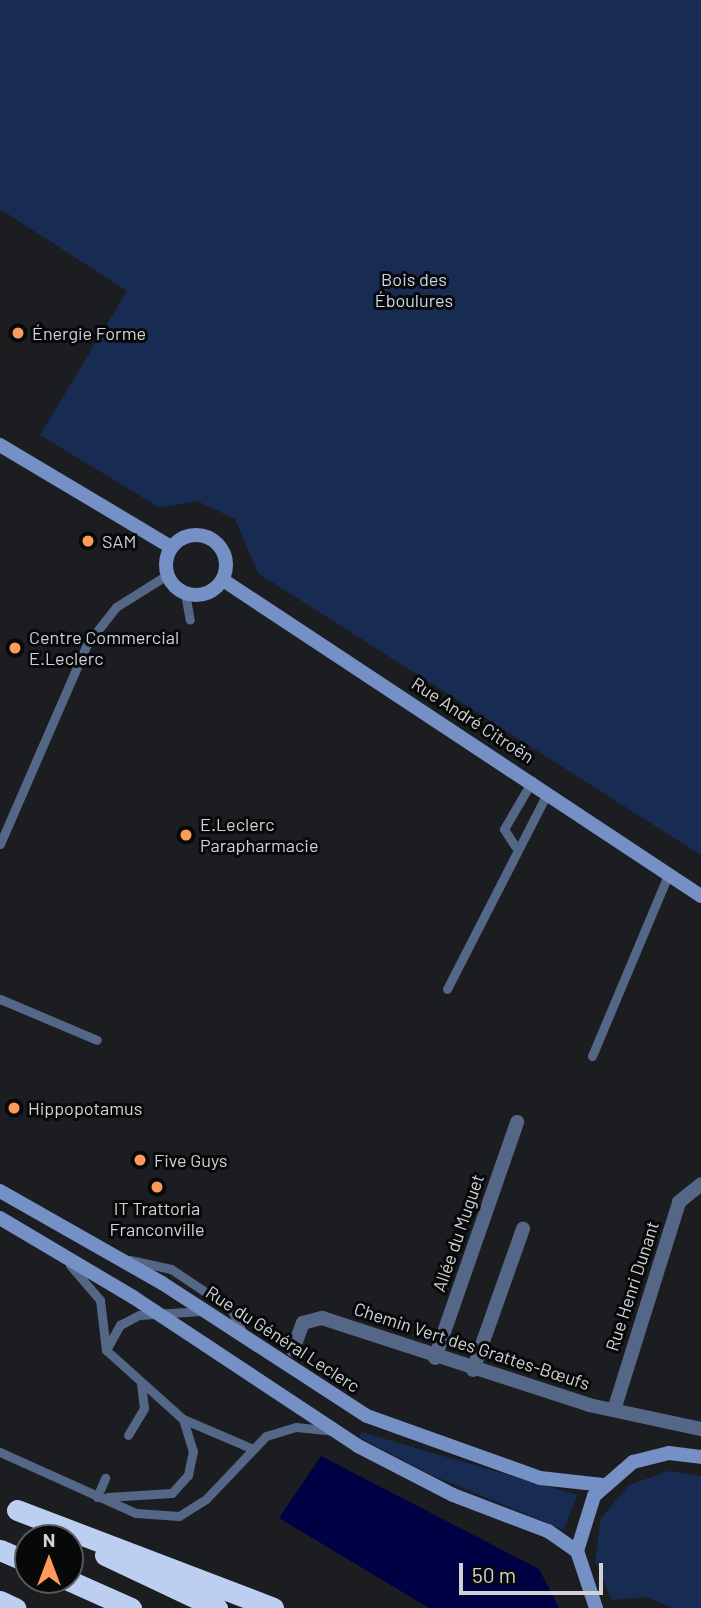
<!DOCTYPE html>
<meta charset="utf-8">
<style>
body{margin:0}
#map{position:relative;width:701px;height:1608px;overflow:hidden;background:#1c1d20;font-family:Barlow,sans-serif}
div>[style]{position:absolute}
.green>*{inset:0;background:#182c53}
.water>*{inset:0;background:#004}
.service>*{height:9px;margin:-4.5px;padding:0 4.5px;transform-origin:4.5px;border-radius:4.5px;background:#556787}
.minor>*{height:14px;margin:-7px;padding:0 7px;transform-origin:7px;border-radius:7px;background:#556787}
.secondary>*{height:14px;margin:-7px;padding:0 7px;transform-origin:7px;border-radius:7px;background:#7490c5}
.secondary>.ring{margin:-7px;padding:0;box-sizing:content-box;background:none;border:14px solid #7490c5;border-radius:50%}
.motorway>*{height:21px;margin:-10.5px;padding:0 10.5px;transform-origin:10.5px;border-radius:10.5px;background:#bdcff0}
.dots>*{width:19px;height:19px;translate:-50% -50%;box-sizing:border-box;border:4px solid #070809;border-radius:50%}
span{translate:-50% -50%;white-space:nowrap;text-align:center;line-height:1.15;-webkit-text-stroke:6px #070809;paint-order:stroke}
.park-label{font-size:18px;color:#cbd6eb}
.poi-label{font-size:18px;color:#d1d2d4}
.left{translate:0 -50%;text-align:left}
.street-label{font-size:18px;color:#d1d2d4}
.north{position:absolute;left:14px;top:1524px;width:70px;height:70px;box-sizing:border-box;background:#070809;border:2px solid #58595a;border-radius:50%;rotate:0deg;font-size:19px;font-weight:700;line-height:28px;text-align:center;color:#d1d2d4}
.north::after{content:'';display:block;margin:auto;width:24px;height:32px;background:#fe9b59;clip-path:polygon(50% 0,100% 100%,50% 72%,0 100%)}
.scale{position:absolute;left:459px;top:1563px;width:144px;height:32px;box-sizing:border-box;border:4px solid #d1d2d4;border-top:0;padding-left:9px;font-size:21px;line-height:24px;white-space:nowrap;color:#d1d2d4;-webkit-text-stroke:5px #070809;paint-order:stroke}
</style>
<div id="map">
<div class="green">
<i style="clip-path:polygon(0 0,701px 0,701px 855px,258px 573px,235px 519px,197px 501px,160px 508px,40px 435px,127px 291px,0 209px)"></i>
<i style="clip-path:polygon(361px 1432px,577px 1495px,564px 1530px,434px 1476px,359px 1437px)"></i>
<i style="clip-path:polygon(669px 1471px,701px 1476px,701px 1608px,673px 1608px,646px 1597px,612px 1600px,595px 1561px,601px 1518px,629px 1485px)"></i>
</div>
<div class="water">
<i style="clip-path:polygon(321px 1456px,539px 1569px,559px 1608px,429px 1608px,279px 1518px)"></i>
</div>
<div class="service">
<i style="left:185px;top:593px;width:27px;rotate:80deg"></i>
<i style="left:0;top:844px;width:218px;rotate:-66.5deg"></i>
<i style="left:87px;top:644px;width:47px;rotate:-51.9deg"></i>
<i style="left:116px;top:607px;width:60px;rotate:-32.1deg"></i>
<i style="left:515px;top:846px;width:20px;rotate:-123deg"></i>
<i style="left:504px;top:829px;width:56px;rotate:-59.7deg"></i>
<i style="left:447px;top:989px;width:221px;rotate:-62.9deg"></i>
<i style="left:0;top:999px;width:105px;rotate:22.9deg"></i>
<i style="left:592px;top:1056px;width:196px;rotate:-67.2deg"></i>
<i style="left:130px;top:1260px;width:42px;rotate:12.4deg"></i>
<i style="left:171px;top:1269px;width:72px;rotate:33.7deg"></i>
<i style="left:231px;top:1309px;width:25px;rotate:64deg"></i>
<i style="left:70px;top:1265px;width:46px;rotate:49.4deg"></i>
<i style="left:100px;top:1300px;width:50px;rotate:83.2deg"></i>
<i style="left:106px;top:1350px;width:103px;rotate:41.9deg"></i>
<i style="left:183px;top:1419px;width:34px;rotate:73deg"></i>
<i style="left:193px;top:1451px;width:25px;rotate:102deg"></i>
<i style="left:188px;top:1475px;width:24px;rotate:132deg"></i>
<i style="left:172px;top:1493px;width:65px;rotate:176.5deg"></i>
<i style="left:106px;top:1350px;width:29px;rotate:-61deg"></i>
<i style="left:120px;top:1325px;width:21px;rotate:-28deg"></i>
<i style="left:139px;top:1315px;width:63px;rotate:-3.6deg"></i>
<i style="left:183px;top:1419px;width:74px;rotate:23.1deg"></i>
<i style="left:128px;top:1435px;width:31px;rotate:-59deg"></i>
<i style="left:144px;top:1408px;width:24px;rotate:-97deg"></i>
<i style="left:0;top:1452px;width:149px;rotate:24.2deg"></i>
<i style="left:136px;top:1513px;width:43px;rotate:4deg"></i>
<i style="left:179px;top:1516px;width:32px;rotate:-32deg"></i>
<i style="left:206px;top:1499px;width:87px;rotate:-46.4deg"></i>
<i style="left:266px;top:1436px;width:31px;rotate:-17deg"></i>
<i style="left:296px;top:1427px;width:37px;rotate:6deg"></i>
<i style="left:97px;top:1497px;width:21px;rotate:-67deg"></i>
</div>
<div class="minor">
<i style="left:293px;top:1350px;width:29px;rotate:-70deg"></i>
<i style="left:303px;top:1323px;width:20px;rotate:-15deg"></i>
<i style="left:322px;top:1318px;width:281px;rotate:18deg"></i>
<i style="left:589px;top:1405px;width:115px;rotate:12.1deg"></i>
<i style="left:435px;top:1358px;width:250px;rotate:-70.8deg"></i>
<i style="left:473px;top:1370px;width:150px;rotate:-70.5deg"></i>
<i style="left:614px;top:1410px;width:218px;rotate:-72.6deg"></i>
<i style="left:679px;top:1202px;width:28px;rotate:-39deg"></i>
</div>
<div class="secondary">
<i style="left:0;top:445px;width:199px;rotate:30.8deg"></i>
<i class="ring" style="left:166px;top:535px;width:46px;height:46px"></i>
<i style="left:223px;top:580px;width:573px;rotate:33.47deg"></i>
<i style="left:0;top:1191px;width:186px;rotate:29.6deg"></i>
<i style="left:162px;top:1283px;width:244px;rotate:33deg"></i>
<i style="left:367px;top:1416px;width:184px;rotate:19.7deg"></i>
<i style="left:540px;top:1478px;width:63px;rotate:6.3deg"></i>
<i style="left:0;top:1218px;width:155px;rotate:30.7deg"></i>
<i style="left:133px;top:1297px;width:270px;rotate:33.5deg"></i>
<i style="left:358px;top:1446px;width:107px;rotate:27.3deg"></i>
<i style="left:453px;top:1495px;width:102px;rotate:20.8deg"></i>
<i style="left:548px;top:1531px;width:35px;rotate:35deg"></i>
<i style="left:596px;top:1608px;width:60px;rotate:-108.4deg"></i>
<i style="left:577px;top:1551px;width:58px;rotate:-72.8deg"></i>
<i style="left:594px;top:1496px;width:52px;rotate:-41.1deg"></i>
<i style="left:633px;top:1462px;width:37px;rotate:-14deg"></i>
<i style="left:669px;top:1453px;width:32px;rotate:7deg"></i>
</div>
<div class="motorway">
<i style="left:17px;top:1510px;width:274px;rotate:20.9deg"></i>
<i style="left:0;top:1550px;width:30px;rotate:23deg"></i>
<i style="left:105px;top:1555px;width:124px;rotate:25.3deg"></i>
<i style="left:68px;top:1580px;width:69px;rotate:24deg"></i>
<i style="left:0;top:1601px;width:17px;rotate:25deg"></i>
</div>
<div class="dots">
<i style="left:18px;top:333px;background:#fe9b59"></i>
<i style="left:88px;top:541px;background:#fe9b59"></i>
<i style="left:15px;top:648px;background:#fe9b59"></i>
<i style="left:186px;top:835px;background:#fe9b59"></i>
<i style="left:14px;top:1108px;background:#fe9b59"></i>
<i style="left:140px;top:1160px;background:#fe9b59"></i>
<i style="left:157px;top:1187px;background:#fe9b59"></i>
</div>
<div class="park-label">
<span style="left:414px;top:290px">Bois des<br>Éboulures</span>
</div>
<div class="poi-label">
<span class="left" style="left:32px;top:333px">Énergie Forme</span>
<span class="left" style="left:102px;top:541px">SAM</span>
<span class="left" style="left:29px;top:648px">Centre Commercial<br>E.Leclerc</span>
<span class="left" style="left:200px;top:835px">E.Leclerc<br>Parapharmacie</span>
<span class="left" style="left:28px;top:1108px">Hippopotamus</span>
<span class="left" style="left:154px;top:1160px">Five Guys</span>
<span style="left:157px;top:1219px">IT Trattoria<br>Franconville</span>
</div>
<div class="street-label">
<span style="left:473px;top:720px;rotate:33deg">Rue André Citroën</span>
<span style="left:458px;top:1233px;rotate:-71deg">Allée du Muguet</span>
<span style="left:632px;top:1286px;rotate:-72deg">Rue Henri Dunant</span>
<span style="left:283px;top:1339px;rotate:33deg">Rue du Général Leclerc</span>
<span style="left:472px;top:1346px;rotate:18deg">Chemin Vert des Grattes-Bœufs</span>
</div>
<div class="north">N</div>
<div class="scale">50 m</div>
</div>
